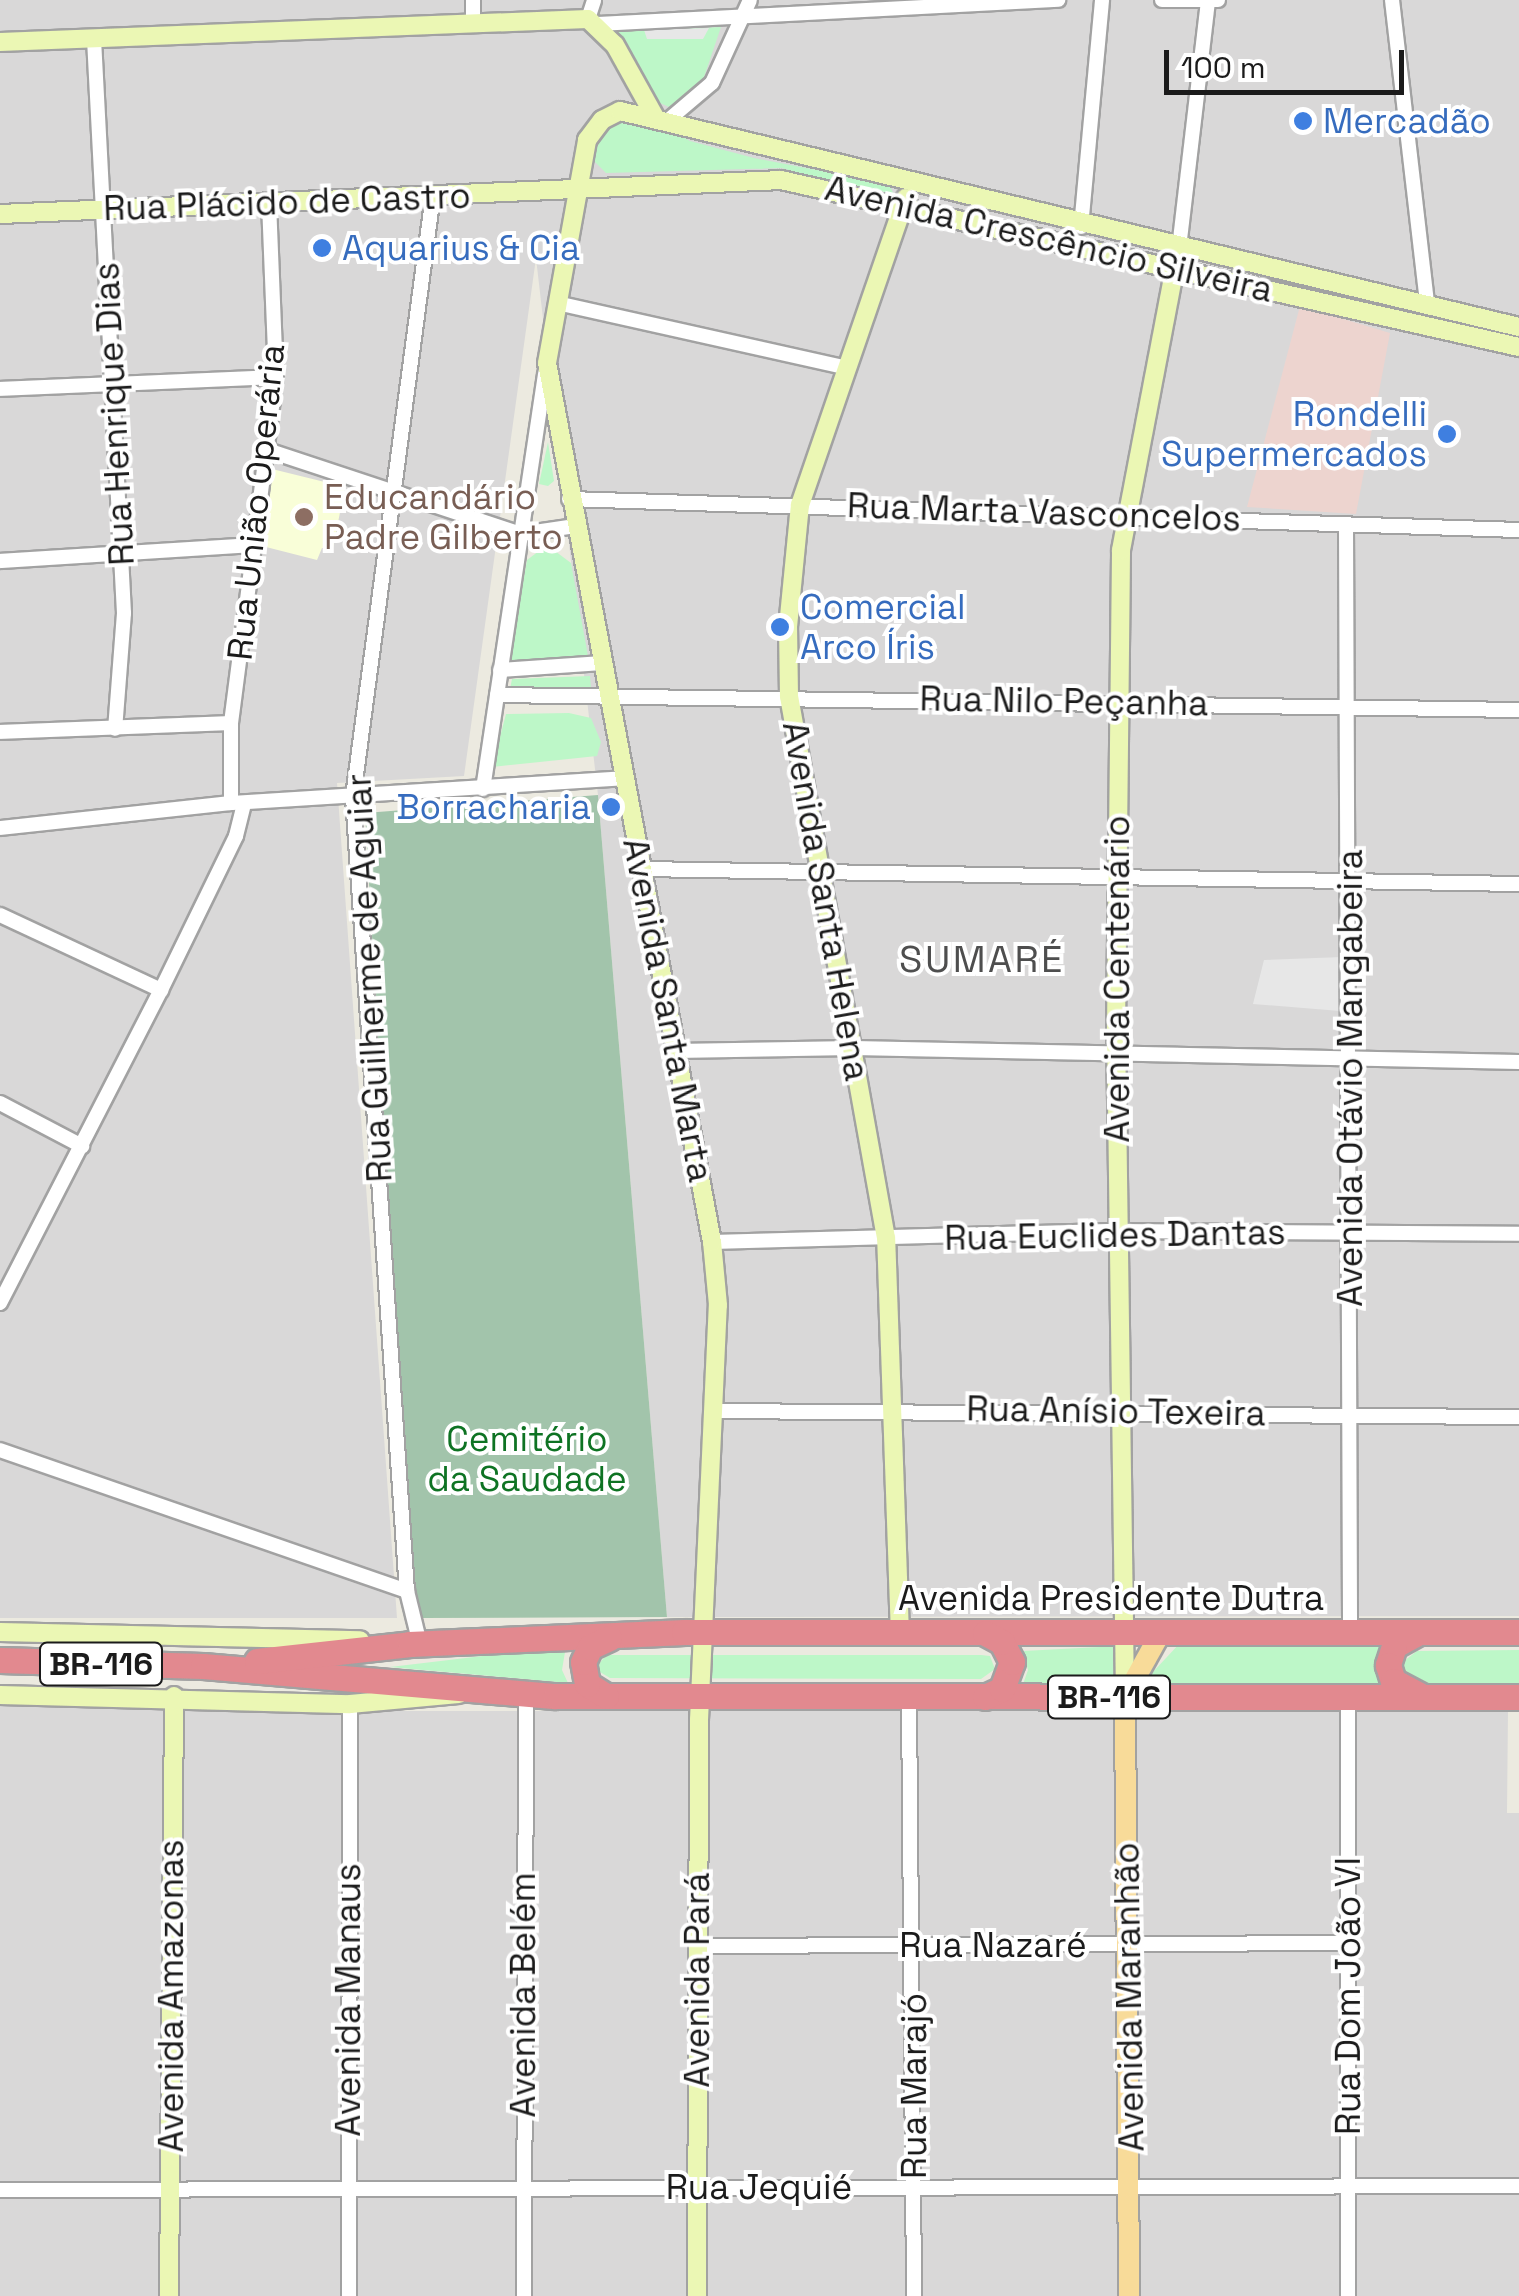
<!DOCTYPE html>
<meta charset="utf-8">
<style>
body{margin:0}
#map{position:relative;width:1519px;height:2296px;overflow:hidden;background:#eceae0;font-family:"Space Grotesk",sans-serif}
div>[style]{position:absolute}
.residential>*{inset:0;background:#d9d8d8}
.commercial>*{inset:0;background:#edd4cf}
.education>*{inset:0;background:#f9fed8}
.cemetery>*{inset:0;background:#a2c4ab}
.park>*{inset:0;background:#bdf7c8}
.parking>*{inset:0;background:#e7e7e7}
.roads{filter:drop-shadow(2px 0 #a2a2a2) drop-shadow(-2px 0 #a2a2a2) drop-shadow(0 2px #a2a2a2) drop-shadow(0 -2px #a2a2a2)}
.street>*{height:14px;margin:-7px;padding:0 7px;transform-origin:7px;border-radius:7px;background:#fff}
.secondary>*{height:18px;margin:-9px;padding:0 9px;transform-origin:9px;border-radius:9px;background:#ebf7b4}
.primary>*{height:20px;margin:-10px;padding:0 10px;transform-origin:10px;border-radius:10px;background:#f8db99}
.highway>*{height:25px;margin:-12.5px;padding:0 12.5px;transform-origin:12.5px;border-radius:12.5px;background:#e2898f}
.dots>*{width:28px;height:28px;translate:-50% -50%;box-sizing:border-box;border:5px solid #fff;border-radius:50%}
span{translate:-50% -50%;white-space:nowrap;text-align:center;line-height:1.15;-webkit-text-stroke:8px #fff;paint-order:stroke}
.shield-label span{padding:2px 8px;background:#fff;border:2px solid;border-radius:8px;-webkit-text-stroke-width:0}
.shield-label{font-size:32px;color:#1b1b1b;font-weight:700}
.shop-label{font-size:35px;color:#366cbe}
.left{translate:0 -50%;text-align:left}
.right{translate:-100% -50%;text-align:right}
.street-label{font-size:35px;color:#1b1b1b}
.education-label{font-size:35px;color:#785e54}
.park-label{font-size:35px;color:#0e7323}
.neighbourhood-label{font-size:38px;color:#4e4e4e;letter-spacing:2.5px}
.scale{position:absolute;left:1164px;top:50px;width:240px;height:45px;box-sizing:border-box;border:5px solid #1b1b1b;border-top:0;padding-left:12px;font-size:30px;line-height:35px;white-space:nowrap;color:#1b1b1b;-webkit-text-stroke:8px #fff;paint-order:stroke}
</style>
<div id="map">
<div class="residential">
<i style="clip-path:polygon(0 0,1519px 0,1519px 1616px,667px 1617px,598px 795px,536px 258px,464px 776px,337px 783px,397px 1618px,0 1618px)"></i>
<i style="clip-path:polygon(0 1689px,223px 1691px,370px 1711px,1508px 1711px,1507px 1813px,1519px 1813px,1519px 2296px,0 2296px)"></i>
</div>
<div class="commercial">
<i style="clip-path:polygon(1300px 306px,1390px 333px,1356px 514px,1247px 507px)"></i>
</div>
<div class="education">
<i style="clip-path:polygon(272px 469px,345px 487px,333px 548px,322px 548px,317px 560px,266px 547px)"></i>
</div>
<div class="cemetery">
<i style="clip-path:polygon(598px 795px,667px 1617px,422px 1618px,409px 1582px,365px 813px)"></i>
</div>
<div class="park">
<i style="clip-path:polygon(721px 27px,702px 83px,669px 107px,649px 98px,610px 32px)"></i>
<i style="clip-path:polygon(625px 120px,656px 122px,690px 141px,754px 158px,889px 184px,894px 195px,885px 198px,782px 168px,606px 173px,590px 157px,592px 133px)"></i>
<i style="clip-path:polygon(548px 442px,554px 481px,548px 486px,539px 484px)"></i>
<i style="clip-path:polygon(547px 545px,571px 563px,588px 656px,509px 662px,527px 560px)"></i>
<i style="clip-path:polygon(590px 676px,591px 688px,510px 689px,512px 679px)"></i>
<i style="clip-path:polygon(569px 713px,591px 718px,601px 742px,597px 756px,492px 767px,506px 714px)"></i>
<i style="clip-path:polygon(1181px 1642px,1379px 1643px,1380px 1684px,1137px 1689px)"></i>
<i style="clip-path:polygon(566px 1646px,562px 1670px,568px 1683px,390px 1667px)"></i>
<i style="clip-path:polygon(1119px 1646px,1119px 1686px,1022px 1687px,1028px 1670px,1023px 1651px)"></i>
<i style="clip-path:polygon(1519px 1650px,1519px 1686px,1422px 1688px,1404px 1676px,1404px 1661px,1417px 1651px)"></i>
<i style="clip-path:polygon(606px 1655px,981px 1655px,990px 1656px,995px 1669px,981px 1679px,610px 1678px,595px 1669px)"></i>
</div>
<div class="parking">
<i style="clip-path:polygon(709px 28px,703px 39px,647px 39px,644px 30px)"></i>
<i style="clip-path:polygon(1342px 957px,1340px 1011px,1253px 1004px,1264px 960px)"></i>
</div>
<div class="roads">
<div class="street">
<i style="left:473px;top:0;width:22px;rotate:90deg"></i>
<i style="left:1162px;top:0;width:56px"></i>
<i style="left:1392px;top:0;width:305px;rotate:83.4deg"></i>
<i style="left:588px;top:19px;width:20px;rotate:-72deg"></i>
<i style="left:598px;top:24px;width:461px;rotate:-3deg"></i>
<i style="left:94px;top:39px;width:575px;rotate:87.01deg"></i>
<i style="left:124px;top:613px;width:116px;rotate:94.4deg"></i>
<i style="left:666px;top:122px;width:60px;rotate:-40.3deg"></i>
<i style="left:712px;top:83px;width:91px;rotate:-65.4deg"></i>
<i style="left:1081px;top:227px;width:228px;rotate:-84.7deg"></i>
<i style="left:1179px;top:248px;width:250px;rotate:-83.3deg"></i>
<i style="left:557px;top:303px;width:298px;rotate:12.6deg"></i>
<i style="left:0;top:389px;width:276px;rotate:-2.5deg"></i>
<i style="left:267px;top:450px;width:268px;rotate:18.3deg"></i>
<i style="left:521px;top:534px;width:55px;rotate:-8.4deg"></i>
<i style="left:569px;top:499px;width:951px;rotate:1.87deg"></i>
<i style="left:1346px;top:525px;width:1107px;rotate:89.79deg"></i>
<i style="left:0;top:561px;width:255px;rotate:-3.6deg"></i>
<i style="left:500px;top:670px;width:103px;rotate:-3.9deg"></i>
<i style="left:497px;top:695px;width:1022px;rotate:0.84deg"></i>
<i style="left:0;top:732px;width:231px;rotate:-2.2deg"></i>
<i style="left:483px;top:789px;width:420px;rotate:-81.5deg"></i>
<i style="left:231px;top:803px;width:80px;rotate:-90deg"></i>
<i style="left:231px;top:723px;width:349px;rotate:-82.6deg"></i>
<i style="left:276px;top:377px;width:176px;rotate:-92.3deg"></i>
<i style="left:0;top:828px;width:232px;rotate:-6.2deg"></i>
<i style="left:231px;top:803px;width:394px;rotate:-3.6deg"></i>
<i style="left:642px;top:869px;width:877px;rotate:0.98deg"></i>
<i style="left:0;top:915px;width:178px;rotate:25deg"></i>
<i style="left:675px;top:1051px;width:179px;rotate:-1deg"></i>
<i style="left:854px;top:1048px;width:665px;rotate:1.21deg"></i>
<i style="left:0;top:1103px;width:93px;rotate:27.7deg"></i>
<i style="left:712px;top:1242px;width:405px;rotate:-1.6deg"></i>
<i style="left:1117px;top:1231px;width:402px;rotate:0.4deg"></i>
<i style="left:0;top:1303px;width:352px;rotate:-62.8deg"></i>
<i style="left:161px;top:990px;width:171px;rotate:-64deg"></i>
<i style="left:236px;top:836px;width:34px;rotate:-76deg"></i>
<i style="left:712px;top:1411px;width:807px;rotate:0.43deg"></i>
<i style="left:0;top:1450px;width:431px;rotate:19.1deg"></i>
<i style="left:420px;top:1644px;width:55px;rotate:-103.8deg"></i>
<i style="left:407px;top:1591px;width:796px;rotate:-93.89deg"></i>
<i style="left:353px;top:797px;width:607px;rotate:-82.43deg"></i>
<i style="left:909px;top:1697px;width:599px;rotate:89.52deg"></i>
<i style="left:1348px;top:1697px;width:599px;rotate:90deg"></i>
<i style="left:698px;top:1946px;width:650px;rotate:-0.26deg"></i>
<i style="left:0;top:2190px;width:1519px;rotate:-0.15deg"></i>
<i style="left:349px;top:2296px;width:592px;rotate:-89.9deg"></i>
<i style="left:524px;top:2296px;width:601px;rotate:-89.81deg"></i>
</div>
<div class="secondary">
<i style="left:0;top:42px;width:588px;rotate:-2.24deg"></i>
<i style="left:588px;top:19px;width:37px;rotate:44deg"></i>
<i style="left:615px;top:45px;width:85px;rotate:61deg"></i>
<i style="left:0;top:214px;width:782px;rotate:-2.49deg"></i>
<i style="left:781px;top:180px;width:757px;rotate:12.75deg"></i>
<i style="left:0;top:1632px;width:360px;rotate:1.3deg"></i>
<i style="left:900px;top:1635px;width:397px;rotate:-92deg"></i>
<i style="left:886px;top:1238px;width:551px;rotate:-100.15deg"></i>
<i style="left:789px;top:696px;width:69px;rotate:-90.8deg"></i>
<i style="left:788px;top:627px;width:123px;rotate:-84.4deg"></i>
<i style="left:800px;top:505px;width:325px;rotate:-71deg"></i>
<i style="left:0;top:1695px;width:350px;rotate:1.5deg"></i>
<i style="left:350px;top:1704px;width:109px;rotate:-5.2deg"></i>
<i style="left:1125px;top:1697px;width:666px;rotate:-90.77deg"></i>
<i style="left:1116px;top:1031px;width:481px;rotate:-89.4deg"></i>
<i style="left:1121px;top:550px;width:288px;rotate:-79.2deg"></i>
<i style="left:169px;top:2296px;width:600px;rotate:-89.52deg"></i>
<i style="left:697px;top:2296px;width:576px;rotate:-89.8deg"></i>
<i style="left:699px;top:1720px;width:415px;rotate:-87.4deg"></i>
<i style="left:718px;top:1305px;width:63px;rotate:-95.4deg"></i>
<i style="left:712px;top:1242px;width:894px;rotate:-100.63deg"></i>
<i style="left:547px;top:363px;width:227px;rotate:-79.8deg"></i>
<i style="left:587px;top:140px;width:25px;rotate:-53deg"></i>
<i style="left:602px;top:120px;width:20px;rotate:-27deg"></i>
<i style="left:620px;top:111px;width:925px;rotate:13.51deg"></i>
</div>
<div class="primary">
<i style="left:1129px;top:2296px;width:599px;rotate:-90.38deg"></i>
<i style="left:1125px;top:1697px;width:74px;rotate:-61deg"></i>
</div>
<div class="highway">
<i style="left:1417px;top:1633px;width:26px;rotate:151deg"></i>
<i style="left:1394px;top:1646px;width:20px;rotate:108deg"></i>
<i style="left:1388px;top:1665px;width:17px;rotate:73deg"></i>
<i style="left:1393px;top:1681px;width:30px;rotate:28deg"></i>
<i style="left:0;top:1660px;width:203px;rotate:1.7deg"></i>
<i style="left:203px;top:1666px;width:354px;rotate:4.9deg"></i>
<i style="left:556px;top:1696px;width:963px;rotate:0.06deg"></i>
<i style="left:257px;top:1661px;width:154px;rotate:-6.3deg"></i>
<i style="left:410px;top:1644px;width:274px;rotate:-2.5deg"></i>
<i style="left:684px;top:1632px;width:835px"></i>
<i style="left:606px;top:1696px;width:22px;rotate:-148deg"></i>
<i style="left:587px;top:1684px;width:22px;rotate:-100deg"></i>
<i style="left:583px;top:1662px;width:17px;rotate:-65deg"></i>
<i style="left:590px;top:1647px;width:21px;rotate:-25deg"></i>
<i style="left:985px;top:1697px;width:19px;rotate:-25deg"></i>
<i style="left:1002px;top:1689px;width:29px;rotate:-70deg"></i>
<i style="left:1012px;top:1662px;width:22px;rotate:-117deg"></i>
<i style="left:1002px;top:1642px;width:19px;rotate:-152deg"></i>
</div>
</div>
<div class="dots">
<i style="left:1303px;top:121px;background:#3f7fe0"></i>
<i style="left:322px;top:248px;background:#3f7fe0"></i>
<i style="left:1447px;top:434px;background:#3f7fe0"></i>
<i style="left:304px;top:517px;background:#8d6e63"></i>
<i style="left:780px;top:627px;background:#3f7fe0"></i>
<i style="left:611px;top:807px;background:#3f7fe0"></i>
</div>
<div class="shield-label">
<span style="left:101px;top:1664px">BR-116</span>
<span style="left:1109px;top:1697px">BR-116</span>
</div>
<div class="shop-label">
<span class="left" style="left:1323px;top:121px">Mercadão</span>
<span class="left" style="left:342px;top:248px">Aquarius &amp; Cia</span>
<span class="right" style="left:1427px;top:434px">Rondelli<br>Supermercados</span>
<span class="left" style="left:800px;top:627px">Comercial<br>Arco Íris</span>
<span class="right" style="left:591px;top:807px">Borracharia</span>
</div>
<div class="street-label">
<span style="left:287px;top:202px;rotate:-2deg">Rua Plácido de Castro</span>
<span style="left:1049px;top:239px;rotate:13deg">Avenida Crescêncio Silveira</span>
<span style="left:114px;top:414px;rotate:-93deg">Rua Henrique Dias</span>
<span style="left:256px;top:502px;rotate:-84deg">Rua União Operária</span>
<span style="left:1044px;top:512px;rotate:2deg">Rua Marta Vasconcelos</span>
<span style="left:1064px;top:701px;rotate:1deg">Rua Nilo Peçanha</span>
<span style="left:826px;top:901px;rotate:80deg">Avenida Santa Helena</span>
<span style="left:369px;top:978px;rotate:-93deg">Rua Guilherme de Aguiar</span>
<span style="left:1117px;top:979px;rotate:-90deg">Avenida Centenário</span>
<span style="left:668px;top:1010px;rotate:79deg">Avenida Santa Marta</span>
<span style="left:1350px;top:1078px;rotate:-90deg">Avenida Otávio Mangabeira</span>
<span style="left:1115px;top:1235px;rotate:-1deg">Rua Euclides Dantas</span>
<span style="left:1116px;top:1411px;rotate:1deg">Rua Anísio Texeira</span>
<span style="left:1111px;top:1598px">Avenida Presidente Dutra</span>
<span style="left:993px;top:1945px">Rua Nazaré</span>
<span style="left:697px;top:1980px;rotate:-90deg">Avenida Pará</span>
<span style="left:523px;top:1995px;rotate:-90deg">Avenida Belém</span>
<span style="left:171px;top:1996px;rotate:-90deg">Avenida Amazonas</span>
<span style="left:1348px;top:1996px;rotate:-90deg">Rua Dom João VI</span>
<span style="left:1129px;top:1997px;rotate:-91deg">Avenida Maranhão</span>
<span style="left:348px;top:2000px;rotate:-90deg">Avenida Manaus</span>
<span style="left:914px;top:2086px;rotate:-90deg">Rua Marajó</span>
<span style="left:759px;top:2187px">Rua Jequié</span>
</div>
<div class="education-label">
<span class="left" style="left:324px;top:517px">Educandário<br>Padre Gilberto</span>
</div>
<div class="park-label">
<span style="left:527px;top:1459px">Cemitério<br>da Saudade</span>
</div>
<div class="neighbourhood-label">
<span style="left:982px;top:960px">SUMARÉ</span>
</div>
<div class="scale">100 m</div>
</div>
